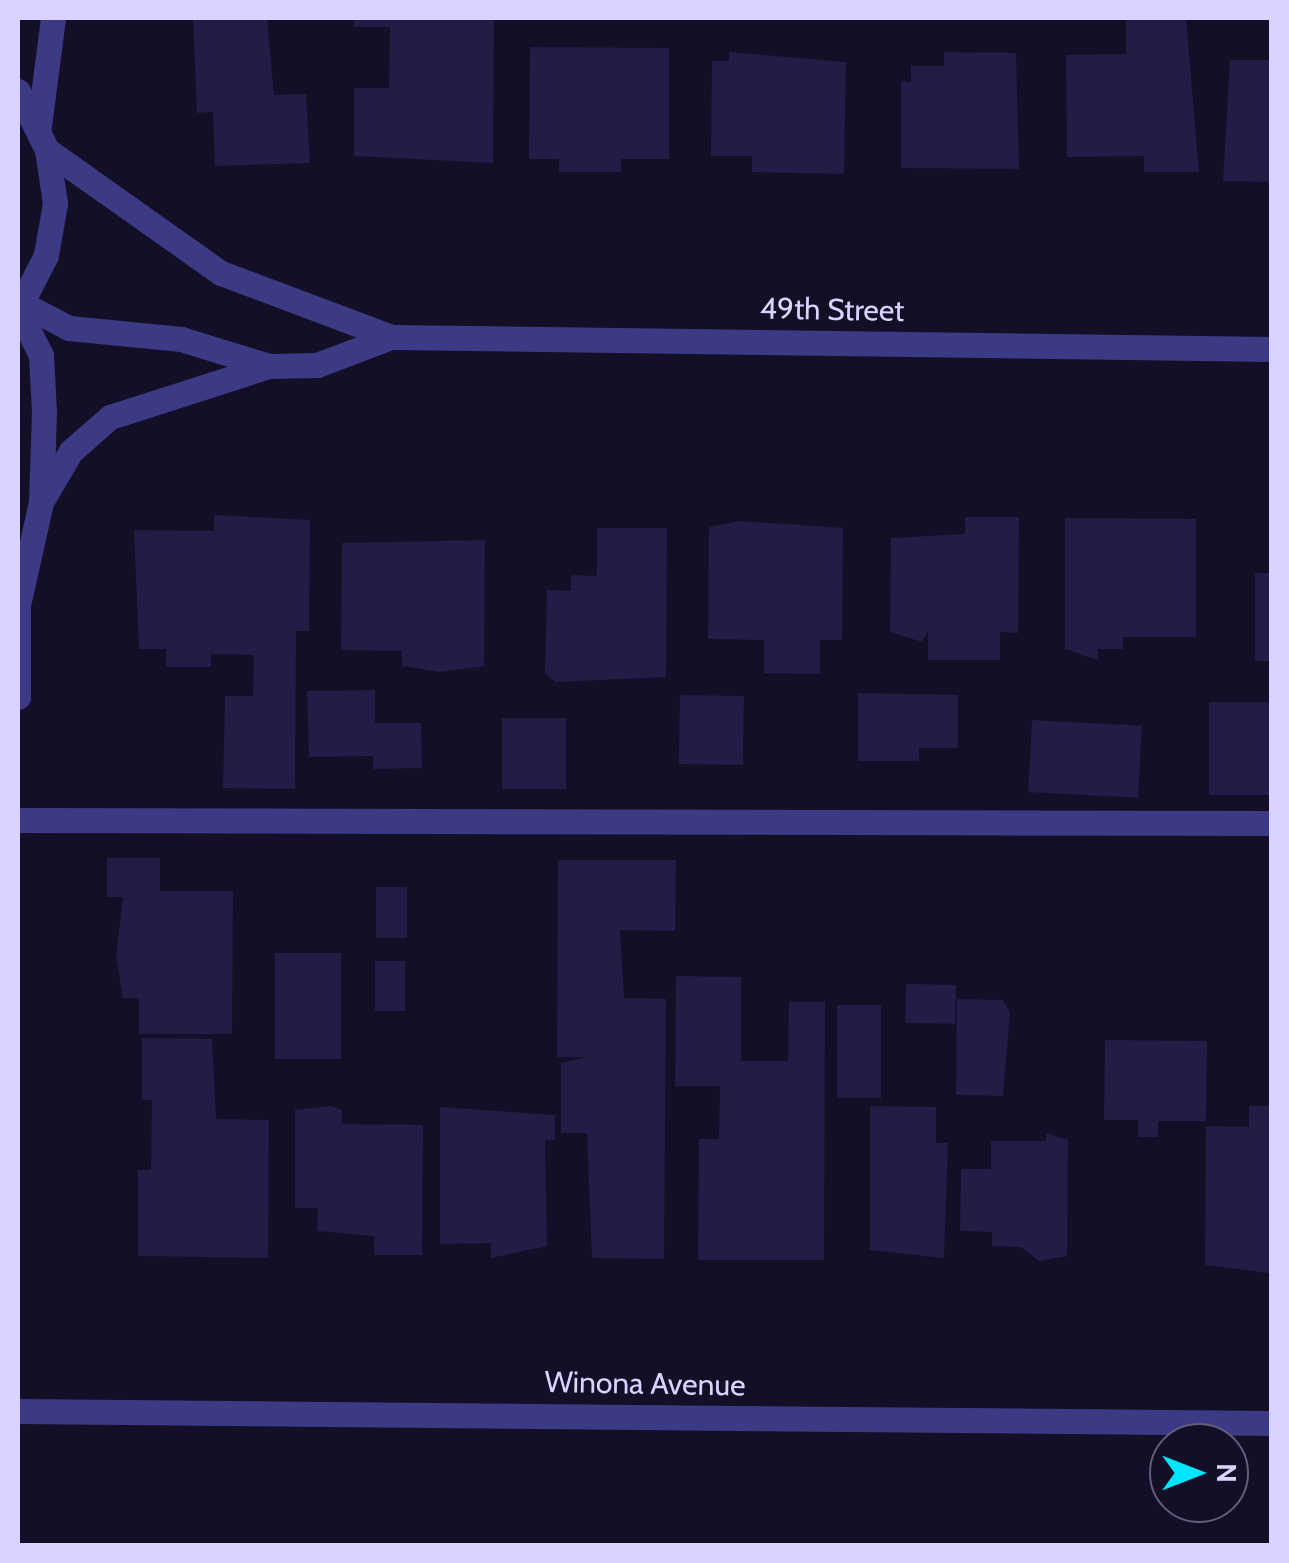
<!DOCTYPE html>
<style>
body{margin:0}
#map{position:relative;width:1289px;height:1563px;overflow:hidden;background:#130f26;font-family:Cabin,sans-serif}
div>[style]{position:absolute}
.building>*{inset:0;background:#241b47;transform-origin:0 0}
.service>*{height:25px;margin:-12.5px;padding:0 12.5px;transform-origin:12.5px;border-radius:12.5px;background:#3d3a85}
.minor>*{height:25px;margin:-12.5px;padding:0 12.5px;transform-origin:12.5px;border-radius:12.5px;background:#3d3a85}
.tertiary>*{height:25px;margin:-12.5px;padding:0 12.5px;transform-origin:12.5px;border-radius:12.5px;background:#3d3a85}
span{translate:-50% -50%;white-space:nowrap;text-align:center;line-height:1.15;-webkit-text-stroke:8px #130f26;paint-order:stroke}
.street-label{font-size:30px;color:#d9d4ff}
.frame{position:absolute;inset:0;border:20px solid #d9d4ff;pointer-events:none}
.north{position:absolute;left:1149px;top:1423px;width:100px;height:100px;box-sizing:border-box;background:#130f26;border:2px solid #625e7d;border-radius:50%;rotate:90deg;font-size:28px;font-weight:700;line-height:40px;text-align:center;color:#d9d4ff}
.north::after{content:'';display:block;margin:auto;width:35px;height:45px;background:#00e5ff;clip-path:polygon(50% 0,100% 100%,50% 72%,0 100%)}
</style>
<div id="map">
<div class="building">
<i style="clip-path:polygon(193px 18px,267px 18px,274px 95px,306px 94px,310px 163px,215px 166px,213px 112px,197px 113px)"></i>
<i style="clip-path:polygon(354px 18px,494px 18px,493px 163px,354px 156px,354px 88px,389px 88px,390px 27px,354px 27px)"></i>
<i style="clip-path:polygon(1126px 18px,1186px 18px,1199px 172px,1144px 172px,1144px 156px,1067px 157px,1066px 55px,1126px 54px)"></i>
<i style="clip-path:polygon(530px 47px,669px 48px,669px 159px,621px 159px,621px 172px,559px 172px,559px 159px,529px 159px)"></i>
<i style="clip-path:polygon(729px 52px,846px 62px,844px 174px,752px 172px,752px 156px,711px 156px,712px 61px,729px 61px)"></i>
<i style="clip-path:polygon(944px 52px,1016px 53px,1019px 169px,901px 168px,901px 81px,911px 82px,911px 66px,944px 66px)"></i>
<i style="clip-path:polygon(1230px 60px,1272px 60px,1272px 182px,1223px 181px)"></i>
<i style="clip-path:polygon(214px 515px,310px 520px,309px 631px,296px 631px,295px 789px,223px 788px,225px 696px,253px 696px,254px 655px,211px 654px,211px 667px,166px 667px,166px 649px,139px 649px,134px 530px,214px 531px)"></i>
<i style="clip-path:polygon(965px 517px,1019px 517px,1018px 633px,1000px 632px,1000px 660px,928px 660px,928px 632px,922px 642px,890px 632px,891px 538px,965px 534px)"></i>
<i style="clip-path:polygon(1065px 518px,1196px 519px,1196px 637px,1123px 637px,1123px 649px,1098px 649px,1098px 660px,1065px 649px)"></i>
<i style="clip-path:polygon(739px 521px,843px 528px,842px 640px,820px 640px,820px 674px,764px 673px,764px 640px,708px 639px,709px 527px)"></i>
<i style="clip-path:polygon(597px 528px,667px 528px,666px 677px,556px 682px,545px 674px,547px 590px,571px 591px,571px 575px,597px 576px)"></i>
<i style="clip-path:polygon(485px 540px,484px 666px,440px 672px,402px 666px,402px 651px,341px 650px,342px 543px)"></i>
<i style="left:1255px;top:573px;width:17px;height:88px"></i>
<i style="clip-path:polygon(375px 690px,375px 723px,421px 723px,422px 768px,373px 769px,373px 756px,309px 757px,307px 691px)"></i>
<i style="clip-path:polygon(858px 693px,958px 695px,958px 748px,919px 748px,919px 761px,858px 761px)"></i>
<i style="left:680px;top:695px;width:64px;height:69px;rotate:1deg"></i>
<i style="left:1209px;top:702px;width:63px;height:93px"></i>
<i style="left:502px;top:718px;width:64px;height:71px"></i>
<i style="left:1032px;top:720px;width:110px;height:72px;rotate:3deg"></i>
<i style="clip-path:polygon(107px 858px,160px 858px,160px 891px,233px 891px,232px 1034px,139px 1034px,139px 998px,123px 998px,116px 956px,123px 897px,107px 897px)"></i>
<i style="clip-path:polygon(558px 860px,676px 860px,675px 931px,620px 930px,624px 998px,666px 999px,664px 1259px,592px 1258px,587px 1133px,561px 1133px,561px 1063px,587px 1057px,557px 1057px)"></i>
<i style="left:376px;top:887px;width:31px;height:51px"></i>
<i style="left:275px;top:953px;width:66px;height:106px"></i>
<i style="left:375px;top:961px;width:30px;height:50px"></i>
<i style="clip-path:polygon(676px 976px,741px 977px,741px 1061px,788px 1061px,789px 1002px,825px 1002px,824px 1260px,698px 1260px,699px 1139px,719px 1139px,720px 1086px,675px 1086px)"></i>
<i style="left:906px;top:984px;width:50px;height:39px;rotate:1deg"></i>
<i style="clip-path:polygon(957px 999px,1003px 1000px,1010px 1013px,1003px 1096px,956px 1095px)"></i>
<i style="left:837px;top:1005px;width:44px;height:93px"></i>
<i style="clip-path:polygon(142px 1038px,212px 1039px,216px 1119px,269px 1120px,268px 1258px,138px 1256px,138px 1170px,151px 1170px,152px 1100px,142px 1100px)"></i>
<i style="clip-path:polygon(1105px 1040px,1207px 1041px,1206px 1121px,1158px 1121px,1158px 1137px,1138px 1137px,1138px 1120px,1104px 1120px)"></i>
<i style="clip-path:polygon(331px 1106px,342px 1110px,342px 1124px,423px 1125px,422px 1255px,374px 1255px,374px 1236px,317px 1231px,318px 1208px,295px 1208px,295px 1110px)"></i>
<i style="clip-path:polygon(870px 1106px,936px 1107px,936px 1143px,948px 1143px,944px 1258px,870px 1250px)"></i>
<i style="clip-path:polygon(1249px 1106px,1272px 1106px,1269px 1273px,1205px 1265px,1206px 1126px,1249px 1127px)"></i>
<i style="clip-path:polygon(440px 1107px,555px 1115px,555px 1140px,545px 1140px,547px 1246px,491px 1258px,491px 1243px,440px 1244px)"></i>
<i style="clip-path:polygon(1046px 1133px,1068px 1140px,1067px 1256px,1039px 1261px,1021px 1247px,992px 1246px,992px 1232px,960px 1231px,961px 1169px,991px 1169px,991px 1141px,1046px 1141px)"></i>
</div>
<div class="service">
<i style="left:18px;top:820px;width:1254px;rotate:0.14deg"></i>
</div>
<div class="minor">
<i style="left:39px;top:126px;width:109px;rotate:-82.6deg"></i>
<i style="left:18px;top:697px;width:92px;rotate:-90deg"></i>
<i style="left:18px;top:605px;width:106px;rotate:-77.4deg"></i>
<i style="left:41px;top:502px;width:90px;rotate:-88.1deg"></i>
<i style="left:44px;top:412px;width:57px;rotate:-93deg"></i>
<i style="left:41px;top:355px;width:51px;rotate:-117.1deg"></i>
</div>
<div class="tertiary">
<i style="left:18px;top:91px;width:66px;rotate:63.8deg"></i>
<i style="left:47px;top:150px;width:54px;rotate:81.4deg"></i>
<i style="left:55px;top:203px;width:53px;rotate:99.8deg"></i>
<i style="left:46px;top:255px;width:62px;rotate:117deg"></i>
<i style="left:47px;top:150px;width:213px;rotate:35.3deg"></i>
<i style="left:221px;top:273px;width:182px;rotate:20.6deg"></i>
<i style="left:391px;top:337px;width:881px;rotate:0.78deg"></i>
<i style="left:23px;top:304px;width:52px;rotate:27.6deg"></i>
<i style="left:69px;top:328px;width:113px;rotate:5.6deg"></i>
<i style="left:181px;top:339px;width:92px;rotate:17.1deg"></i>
<i style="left:269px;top:366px;width:48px;rotate:-1.2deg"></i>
<i style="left:317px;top:365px;width:79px;rotate:-20.7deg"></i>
<i style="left:41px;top:502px;width:59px;rotate:-59.5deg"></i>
<i style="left:71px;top:451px;width:52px;rotate:-41.1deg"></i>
<i style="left:110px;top:417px;width:167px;rotate:-17.8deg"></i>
<i style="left:18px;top:1411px;width:1254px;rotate:0.55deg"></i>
</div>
<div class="street-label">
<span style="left:832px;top:310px;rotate:1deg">49th Street</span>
<span style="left:645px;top:1384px;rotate:1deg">Winona Avenue</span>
</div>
<div class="frame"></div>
<div class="north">N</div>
</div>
